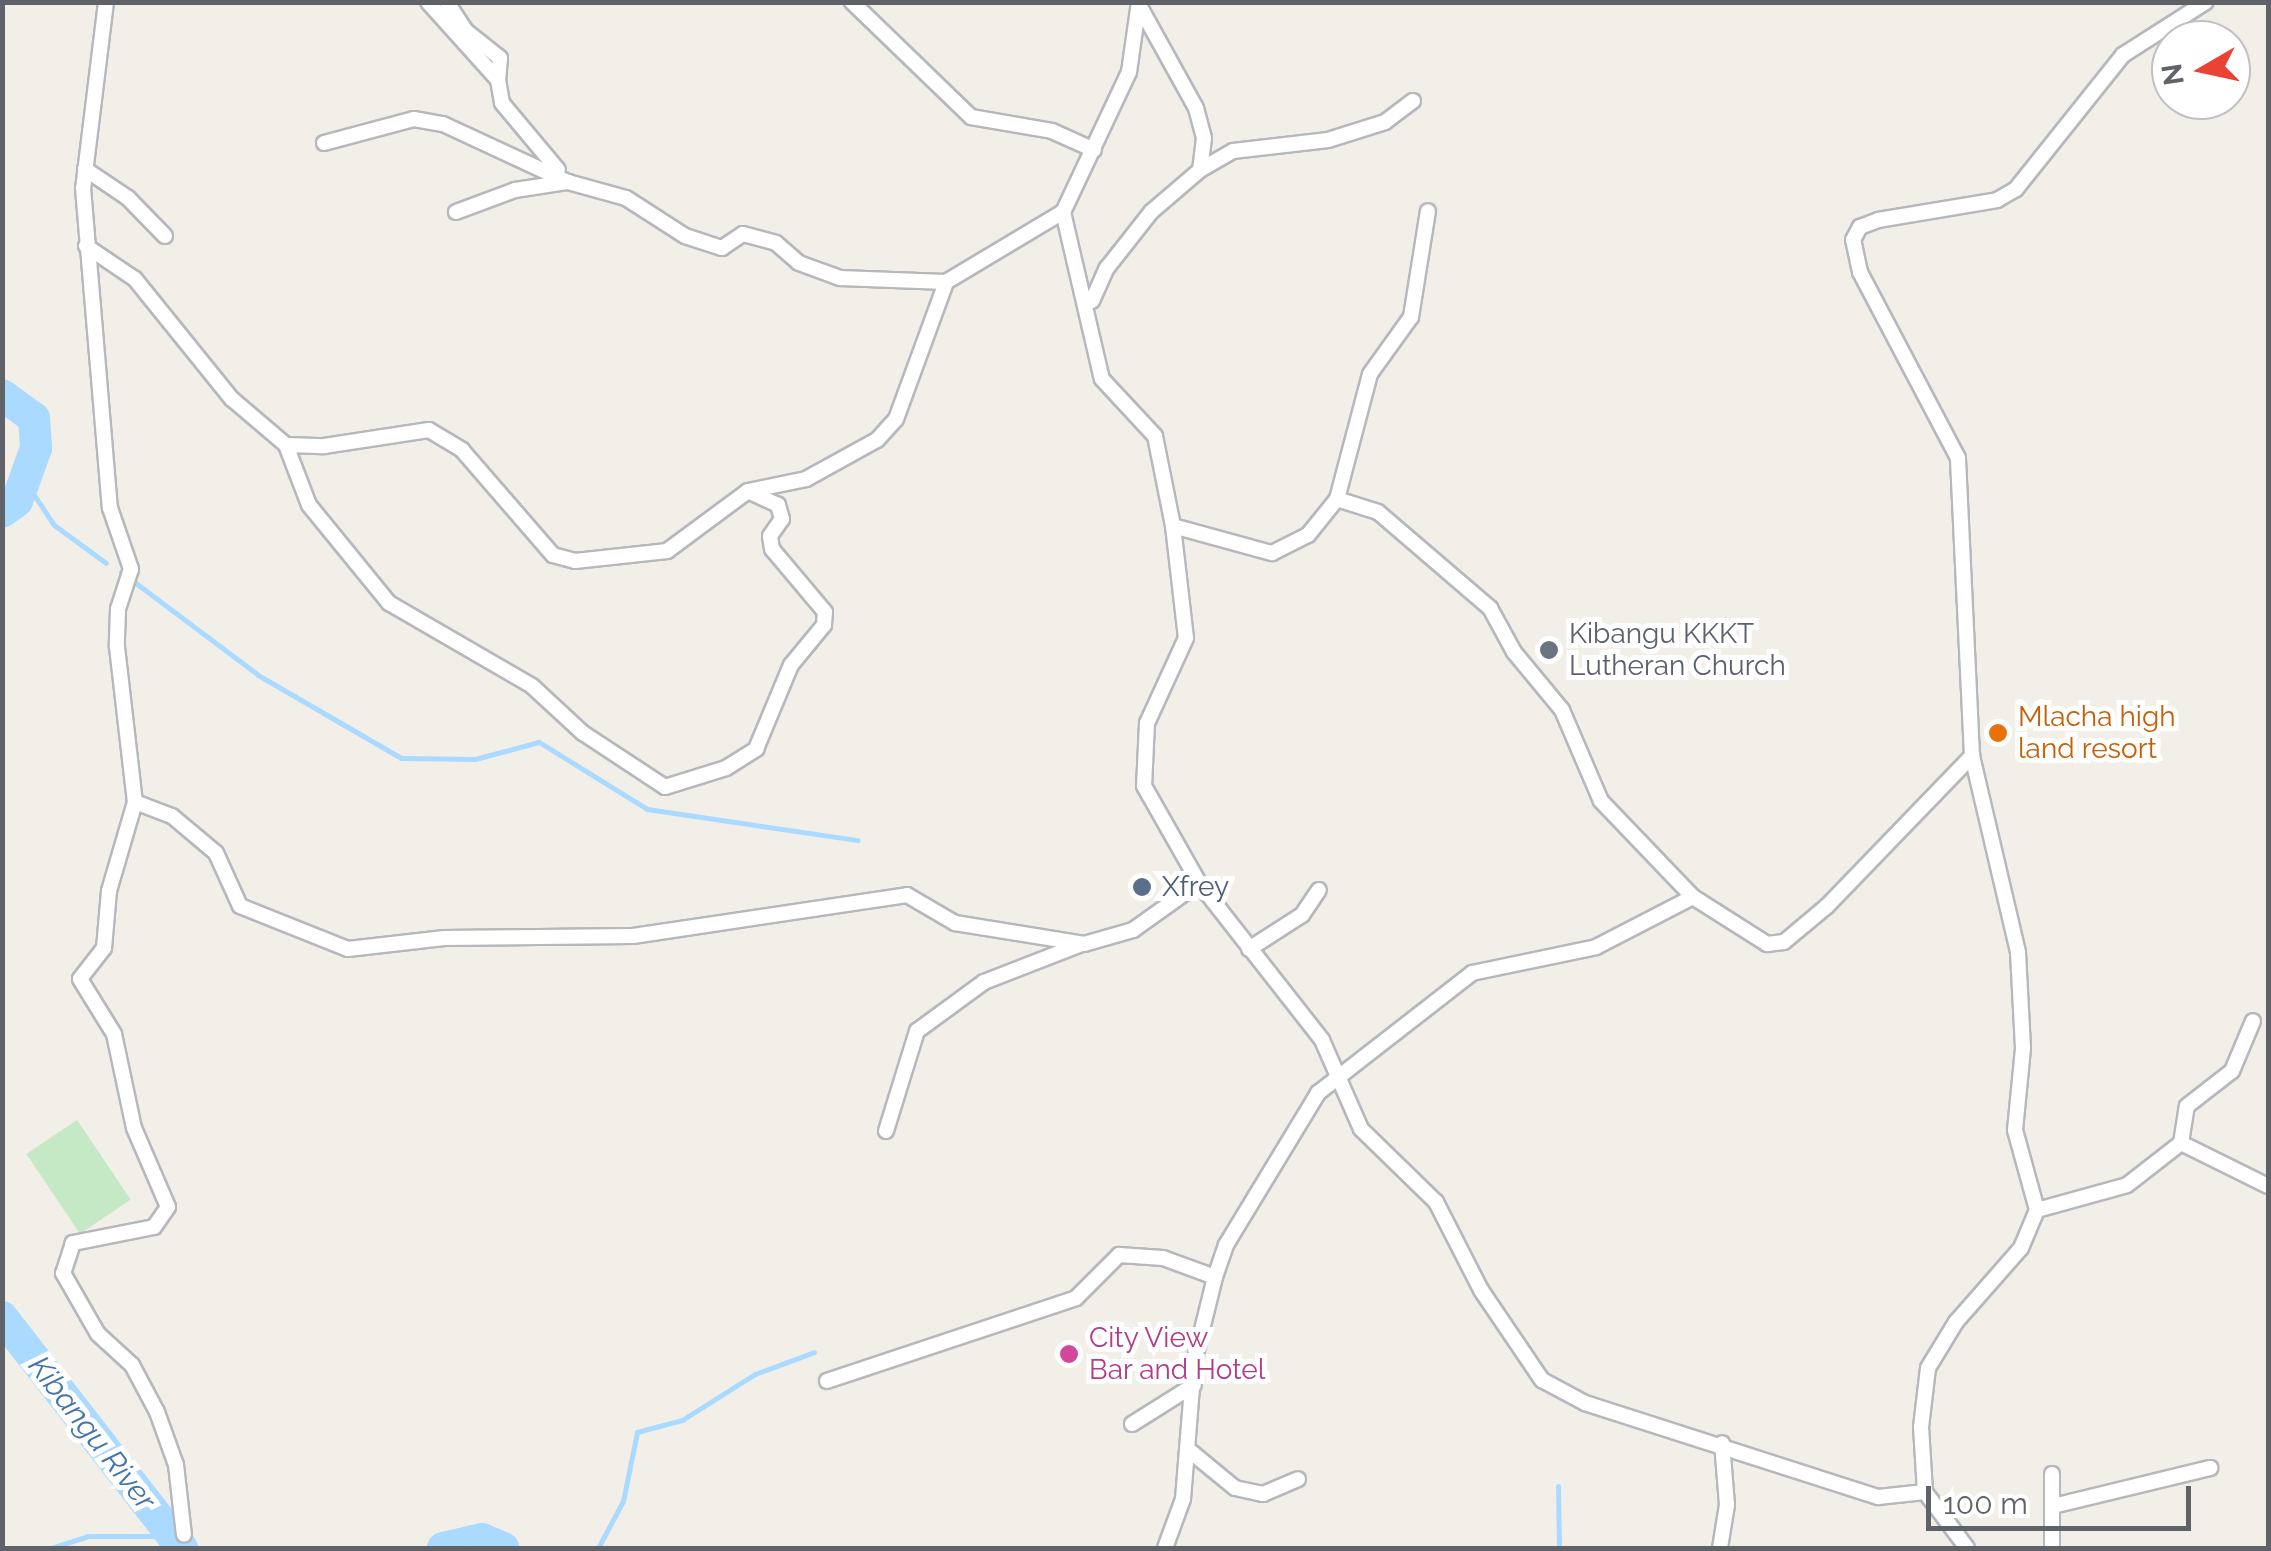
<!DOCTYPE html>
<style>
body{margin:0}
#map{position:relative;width:2271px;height:1551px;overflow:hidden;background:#f1efe8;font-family:Raleway,sans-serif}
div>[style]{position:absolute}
.green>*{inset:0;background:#c5e8c5;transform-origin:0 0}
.stream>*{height:5px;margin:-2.5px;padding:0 2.5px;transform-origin:2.5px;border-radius:2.5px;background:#aadaff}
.river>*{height:32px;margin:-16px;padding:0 16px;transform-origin:16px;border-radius:16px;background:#aadaff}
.roads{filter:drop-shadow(2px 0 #b5b8bc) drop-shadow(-2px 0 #b5b8bc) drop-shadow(0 2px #b5b8bc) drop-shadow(0 -2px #b5b8bc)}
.minor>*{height:14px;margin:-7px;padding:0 7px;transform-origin:7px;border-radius:7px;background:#fff}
.dots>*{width:28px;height:28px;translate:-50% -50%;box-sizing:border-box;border:5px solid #fff;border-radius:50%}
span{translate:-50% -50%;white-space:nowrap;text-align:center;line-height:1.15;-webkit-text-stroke:10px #fff;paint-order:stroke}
.worship-label{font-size:28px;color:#5b616d}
.left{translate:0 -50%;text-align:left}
.food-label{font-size:28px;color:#c56008}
.service-label{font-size:28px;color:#4e5e75}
.hotel-label{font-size:28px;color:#b23c85}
.water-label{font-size:30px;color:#4174aa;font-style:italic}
.frame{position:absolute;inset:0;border:5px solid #5f6368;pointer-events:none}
.north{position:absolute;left:2151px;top:20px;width:100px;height:100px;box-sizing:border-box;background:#fff;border:2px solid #bfc1c3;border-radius:50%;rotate:261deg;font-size:28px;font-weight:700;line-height:40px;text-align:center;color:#5f6368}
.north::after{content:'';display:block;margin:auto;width:35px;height:45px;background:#ea4335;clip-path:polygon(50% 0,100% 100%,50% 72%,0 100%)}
.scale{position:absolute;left:1926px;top:1486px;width:265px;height:45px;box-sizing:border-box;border:5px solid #5f6368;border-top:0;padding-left:12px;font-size:30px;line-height:35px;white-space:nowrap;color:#5f6368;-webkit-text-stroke:8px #fff;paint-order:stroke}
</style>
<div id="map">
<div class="green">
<i style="left:77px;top:1120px;width:96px;height:61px;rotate:56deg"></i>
</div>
<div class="stream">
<i style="left:26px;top:483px;width:50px;rotate:56.3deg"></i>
<i style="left:54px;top:525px;width:64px;rotate:36.2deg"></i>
<i style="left:121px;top:572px;width:171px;rotate:36.9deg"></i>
<i style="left:258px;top:675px;width:165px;rotate:30.1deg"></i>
<i style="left:401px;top:758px;width:74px;rotate:0.8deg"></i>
<i style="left:475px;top:759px;width:66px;rotate:-14.9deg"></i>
<i style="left:539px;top:742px;width:127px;rotate:31.8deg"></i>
<i style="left:647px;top:809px;width:213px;rotate:8.4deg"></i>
<i style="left:1558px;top:1486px;width:62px;rotate:89.1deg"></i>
<i style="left:51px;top:1548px;width:38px;rotate:-18deg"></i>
<i style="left:87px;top:1536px;width:83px"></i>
<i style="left:598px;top:1548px;width:53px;rotate:-62deg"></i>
<i style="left:623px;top:1501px;width:70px;rotate:-78.5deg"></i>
<i style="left:637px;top:1432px;width:47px;rotate:-14.9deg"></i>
<i style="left:682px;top:1420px;width:86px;rotate:-32.2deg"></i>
<i style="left:755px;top:1374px;width:63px;rotate:-20.4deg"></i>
</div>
<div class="river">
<i style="left:2px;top:395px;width:39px;rotate:36deg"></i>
<i style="left:34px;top:418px;width:30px;rotate:86deg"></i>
<i style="left:36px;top:448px;width:56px;rotate:109.7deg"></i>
<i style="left:17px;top:501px;width:19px;rotate:144deg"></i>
<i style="left:2px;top:1317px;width:293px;rotate:52.1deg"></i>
<i style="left:443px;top:1548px;width:40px;rotate:-13deg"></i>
<i style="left:482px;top:1539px;width:23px;rotate:23deg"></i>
</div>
<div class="roads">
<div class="minor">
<i style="left:106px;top:2px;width:187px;rotate:97deg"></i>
<i style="left:83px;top:188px;width:321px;rotate:85.2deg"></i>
<i style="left:110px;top:508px;width:65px;rotate:71deg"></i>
<i style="left:131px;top:569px;width:42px;rotate:108deg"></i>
<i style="left:118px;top:609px;width:38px;rotate:92deg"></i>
<i style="left:117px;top:647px;width:156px;rotate:83.4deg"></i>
<i style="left:135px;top:802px;width:93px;rotate:106.3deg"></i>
<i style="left:109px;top:891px;width:57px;rotate:95deg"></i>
<i style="left:104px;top:948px;width:39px;rotate:128deg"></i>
<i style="left:80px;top:979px;width:65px;rotate:58.3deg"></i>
<i style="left:114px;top:1034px;width:96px;rotate:78deg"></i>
<i style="left:134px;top:1128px;width:86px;rotate:66.7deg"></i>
<i style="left:168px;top:1207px;width:24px;rotate:125deg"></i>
<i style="left:154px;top:1227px;width:83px;rotate:168.8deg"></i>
<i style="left:73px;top:1243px;width:32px;rotate:108deg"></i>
<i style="left:63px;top:1273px;width:70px;rotate:60.2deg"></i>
<i style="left:98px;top:1334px;width:46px;rotate:42.4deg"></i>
<i style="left:132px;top:1365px;width:53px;rotate:62deg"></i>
<i style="left:157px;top:1412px;width:56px;rotate:70.3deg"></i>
<i style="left:176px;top:1465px;width:70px;rotate:83.5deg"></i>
<i style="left:428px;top:2px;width:105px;rotate:48.1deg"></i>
<i style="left:498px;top:80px;width:23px;rotate:80deg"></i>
<i style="left:502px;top:103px;width:87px;rotate:50.1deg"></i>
<i style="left:447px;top:2px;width:35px;rotate:57deg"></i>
<i style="left:466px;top:31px;width:43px;rotate:38.5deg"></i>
<i style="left:500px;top:58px;width:22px;rotate:95deg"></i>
<i style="left:852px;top:2px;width:165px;rotate:44deg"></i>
<i style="left:971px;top:117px;width:82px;rotate:9.8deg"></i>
<i style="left:1052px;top:131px;width:46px;rotate:24.3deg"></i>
<i style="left:1139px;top:2px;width:71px;rotate:98.1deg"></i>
<i style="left:1129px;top:72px;width:155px;rotate:115.2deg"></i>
<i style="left:1063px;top:212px;width:171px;rotate:76.9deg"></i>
<i style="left:1102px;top:379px;width:78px;rotate:47.1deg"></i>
<i style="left:1155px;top:436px;width:92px;rotate:78.7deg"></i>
<i style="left:1173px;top:526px;width:113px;rotate:83.4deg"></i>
<i style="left:1186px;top:638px;width:94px;rotate:114.6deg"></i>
<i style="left:1147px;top:723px;width:63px;rotate:92.7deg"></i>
<i style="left:1144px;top:786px;width:112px;rotate:60.4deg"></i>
<i style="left:1199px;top:883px;width:199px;rotate:51.9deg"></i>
<i style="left:1322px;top:1040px;width:97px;rotate:66.3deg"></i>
<i style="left:1361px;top:1129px;width:105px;rotate:44.2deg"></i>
<i style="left:1436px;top:1202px;width:99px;rotate:62.9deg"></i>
<i style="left:1481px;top:1290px;width:109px;rotate:55.9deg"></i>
<i style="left:1542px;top:1380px;width:49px;rotate:28.1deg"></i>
<i style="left:1585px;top:1403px;width:308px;rotate:17.8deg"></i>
<i style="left:1878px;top:1497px;width:47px;rotate:-6.1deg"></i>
<i style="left:1140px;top:7px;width:115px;rotate:61deg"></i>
<i style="left:1196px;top:108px;width:31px;rotate:75deg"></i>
<i style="left:1204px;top:138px;width:32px;rotate:97deg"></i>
<i style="left:324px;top:143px;width:93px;rotate:-14.9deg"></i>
<i style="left:414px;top:119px;width:29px;rotate:10deg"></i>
<i style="left:443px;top:124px;width:138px;rotate:24.9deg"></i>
<i style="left:85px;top:169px;width:52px;rotate:34deg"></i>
<i style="left:128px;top:198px;width:53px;rotate:45.8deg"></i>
<i style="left:456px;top:212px;width:63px;rotate:-20.4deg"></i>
<i style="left:515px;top:190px;width:54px;rotate:-8.6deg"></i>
<i style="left:568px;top:182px;width:60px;rotate:15.4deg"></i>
<i style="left:626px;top:198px;width:70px;rotate:32.8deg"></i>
<i style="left:685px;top:236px;width:39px;rotate:18deg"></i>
<i style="left:722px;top:248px;width:25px;rotate:-34deg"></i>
<i style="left:743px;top:234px;width:34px;rotate:15deg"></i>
<i style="left:776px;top:243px;width:30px;rotate:41deg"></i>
<i style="left:799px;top:263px;width:44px;rotate:20.1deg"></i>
<i style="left:840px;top:278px;width:106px;rotate:2.2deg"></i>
<i style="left:86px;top:246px;width:59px;rotate:34deg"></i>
<i style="left:135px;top:279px;width:154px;rotate:51.1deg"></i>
<i style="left:232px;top:399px;width:71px;rotate:40.4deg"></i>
<i style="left:286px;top:445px;width:64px;rotate:69deg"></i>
<i style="left:309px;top:505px;width:127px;rotate:50.8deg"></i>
<i style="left:389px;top:603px;width:165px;rotate:30.1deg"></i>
<i style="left:532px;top:686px;width:69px;rotate:42.7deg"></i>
<i style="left:583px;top:733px;width:98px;rotate:33.4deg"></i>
<i style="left:665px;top:787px;width:64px;rotate:-17.3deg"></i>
<i style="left:726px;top:768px;width:36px;rotate:-32deg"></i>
<i style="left:756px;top:749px;width:91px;rotate:-67.4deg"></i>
<i style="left:791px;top:665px;width:52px;rotate:-50.5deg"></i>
<i style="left:824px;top:625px;width:13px;rotate:-86deg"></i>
<i style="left:825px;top:612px;width:82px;rotate:-130.1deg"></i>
<i style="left:772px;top:549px;width:13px;rotate:-99deg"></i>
<i style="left:770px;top:536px;width:21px;rotate:-55deg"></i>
<i style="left:782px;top:519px;width:15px;rotate:-106deg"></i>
<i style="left:778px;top:505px;width:33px;rotate:-155deg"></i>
<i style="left:1092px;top:301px;width:36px;rotate:-66deg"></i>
<i style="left:1107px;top:268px;width:71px;rotate:-51.8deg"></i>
<i style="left:1151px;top:212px;width:65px;rotate:-40.6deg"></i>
<i style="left:1200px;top:170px;width:38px;rotate:-30deg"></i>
<i style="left:1233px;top:151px;width:96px;rotate:-6.6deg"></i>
<i style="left:1328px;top:140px;width:60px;rotate:-17.5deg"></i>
<i style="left:1385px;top:122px;width:35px;rotate:-37deg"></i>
<i style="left:286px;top:445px;width:38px;rotate:2deg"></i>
<i style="left:324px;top:446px;width:106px;rotate:-8.7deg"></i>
<i style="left:429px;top:430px;width:39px;rotate:31deg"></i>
<i style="left:462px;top:450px;width:139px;rotate:49.1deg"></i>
<i style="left:553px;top:555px;width:23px;rotate:15deg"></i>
<i style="left:575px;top:561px;width:93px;rotate:-6.2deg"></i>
<i style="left:667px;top:551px;width:101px;rotate:-36.5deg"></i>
<i style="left:748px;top:491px;width:59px;rotate:-11.7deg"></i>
<i style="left:806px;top:479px;width:81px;rotate:-28.8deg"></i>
<i style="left:877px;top:440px;width:28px;rotate:-48deg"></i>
<i style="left:896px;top:419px;width:146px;rotate:-69.9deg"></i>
<i style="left:946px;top:282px;width:136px;rotate:-30.9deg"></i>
<i style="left:1337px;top:499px;width:129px;rotate:-75.2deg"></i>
<i style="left:1370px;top:374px;width:70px;rotate:-54.3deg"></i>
<i style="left:1411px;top:317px;width:107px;rotate:-80.9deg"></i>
<i style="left:1173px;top:526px;width:103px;rotate:15.3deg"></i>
<i style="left:1272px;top:553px;width:40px;rotate:-26.6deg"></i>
<i style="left:1308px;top:535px;width:46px;rotate:-51.1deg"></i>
<i style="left:1337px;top:499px;width:43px;rotate:17.6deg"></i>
<i style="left:1378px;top:512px;width:148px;rotate:40.6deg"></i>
<i style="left:1490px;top:608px;width:50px;rotate:61.4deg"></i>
<i style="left:1514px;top:652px;width:75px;rotate:50.4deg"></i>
<i style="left:1562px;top:710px;width:99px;rotate:66.8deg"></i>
<i style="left:1601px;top:801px;width:133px;rotate:46.2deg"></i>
<i style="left:1693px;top:897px;width:88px;rotate:32.4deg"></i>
<i style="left:1767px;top:944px;width:17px;rotate:-7deg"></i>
<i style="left:1784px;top:942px;width:56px;rotate:-39.9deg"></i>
<i style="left:1827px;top:906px;width:209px;rotate:-46deg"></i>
<i style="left:135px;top:802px;width:40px;rotate:21deg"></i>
<i style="left:172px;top:816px;width:57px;rotate:40.1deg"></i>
<i style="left:216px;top:853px;width:58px;rotate:65.6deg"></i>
<i style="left:240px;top:906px;width:116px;rotate:21.7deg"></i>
<i style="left:348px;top:949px;width:97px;rotate:-6.5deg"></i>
<i style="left:444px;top:938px;width:189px;rotate:-0.6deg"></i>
<i style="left:633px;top:936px;width:277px;rotate:-8.5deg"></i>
<i style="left:907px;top:895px;width:56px;rotate:30.3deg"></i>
<i style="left:955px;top:923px;width:131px;rotate:9.2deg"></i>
<i style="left:1084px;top:944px;width:51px;rotate:-15.9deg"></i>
<i style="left:1133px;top:930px;width:81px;rotate:-35.5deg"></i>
<i style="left:1249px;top:949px;width:63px;rotate:-32.7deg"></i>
<i style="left:1302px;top:915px;width:30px;rotate:-56deg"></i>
<i style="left:886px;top:1131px;width:105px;rotate:-72.8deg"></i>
<i style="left:917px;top:1031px;width:83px;rotate:-36.2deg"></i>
<i style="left:984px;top:982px;width:102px;rotate:-21.3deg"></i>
<i style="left:2181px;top:1143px;width:37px;rotate:-81deg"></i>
<i style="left:2187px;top:1106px;width:57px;rotate:-37.9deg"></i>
<i style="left:2232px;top:1071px;width:54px;rotate:-67.2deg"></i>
<i style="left:2037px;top:1210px;width:93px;rotate:-15.5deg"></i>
<i style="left:2127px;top:1185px;width:68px;rotate:-37.9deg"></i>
<i style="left:2181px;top:1143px;width:97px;rotate:26.3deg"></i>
<i style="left:827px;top:1381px;width:262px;rotate:-18.4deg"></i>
<i style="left:1076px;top:1298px;width:61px;rotate:-45deg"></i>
<i style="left:1119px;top:1255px;width:44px;rotate:3.9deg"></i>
<i style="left:1163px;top:1258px;width:55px;rotate:20.1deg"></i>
<i style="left:1132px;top:1424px;width:73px;rotate:-32.2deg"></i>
<i style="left:1190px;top:1451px;width:58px;rotate:39.4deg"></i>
<i style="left:1235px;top:1488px;width:29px;rotate:12deg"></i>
<i style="left:1263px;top:1494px;width:38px;rotate:-23deg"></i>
<i style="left:2052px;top:1474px;width:74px;rotate:90deg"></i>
<i style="left:1925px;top:1492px;width:65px;rotate:-93.5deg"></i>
<i style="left:1921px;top:1427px;width:59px;rotate:-83.2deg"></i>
<i style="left:1928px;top:1368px;width:54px;rotate:-58.7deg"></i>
<i style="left:1956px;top:1322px;width:98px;rotate:-48.7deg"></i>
<i style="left:2021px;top:1248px;width:41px;rotate:-67.2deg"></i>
<i style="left:2037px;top:1210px;width:83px;rotate:-105.4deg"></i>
<i style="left:2015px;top:1130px;width:82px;rotate:-84.4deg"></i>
<i style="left:2023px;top:1048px;width:96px;rotate:-93deg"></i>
<i style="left:2018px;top:952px;width:201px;rotate:-103.2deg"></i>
<i style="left:1972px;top:756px;width:298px;rotate:-92.7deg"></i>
<i style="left:1958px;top:458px;width:210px;rotate:-117.8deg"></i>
<i style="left:1860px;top:272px;width:33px;rotate:-102deg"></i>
<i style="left:1853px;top:240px;width:15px;rotate:-62deg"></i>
<i style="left:1860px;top:227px;width:19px;rotate:-21deg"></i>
<i style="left:1878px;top:220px;width:121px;rotate:-9.5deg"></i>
<i style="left:1997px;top:200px;width:22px;rotate:-30deg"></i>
<i style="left:2016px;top:189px;width:171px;rotate:-51.4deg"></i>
<i style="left:2123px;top:55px;width:98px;rotate:-32.6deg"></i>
<i style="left:1925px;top:1492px;width:70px;rotate:53.1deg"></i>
<i style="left:2053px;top:1506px;width:162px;rotate:-13.6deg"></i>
<i style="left:1165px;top:1548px;width:52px;rotate:-69.8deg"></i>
<i style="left:1183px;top:1499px;width:137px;rotate:-85.4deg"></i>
<i style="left:1194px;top:1362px;width:88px;rotate:-76.1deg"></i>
<i style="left:1215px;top:1277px;width:34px;rotate:-71deg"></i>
<i style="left:1226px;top:1245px;width:178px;rotate:-58.8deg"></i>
<i style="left:1318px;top:1093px;width:195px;rotate:-37.9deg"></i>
<i style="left:1472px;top:973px;width:127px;rotate:-11.8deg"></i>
<i style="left:1596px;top:947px;width:109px;rotate:-27.3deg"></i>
<i style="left:1720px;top:1548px;width:44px;rotate:-80.8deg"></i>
<i style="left:1727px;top:1505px;width:62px;rotate:-94.6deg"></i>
</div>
</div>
<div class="dots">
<i style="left:1549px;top:650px;background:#6b7280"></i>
<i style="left:1998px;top:733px;background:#e8710a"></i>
<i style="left:1142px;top:887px;background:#5c6f8a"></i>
<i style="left:1069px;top:1354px;background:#d1479c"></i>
</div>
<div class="worship-label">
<span class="left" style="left:1569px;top:650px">Kibangu KKKT<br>Lutheran Church</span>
</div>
<div class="food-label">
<span class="left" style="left:2018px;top:733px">Mlacha high<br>land resort</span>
</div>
<div class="service-label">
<span class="left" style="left:1162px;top:887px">Xfrey</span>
</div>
<div class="hotel-label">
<span class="left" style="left:1089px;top:1354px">City View<br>Bar and Hotel</span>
</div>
<div class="water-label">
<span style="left:92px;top:1433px;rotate:52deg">Kibangu River</span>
</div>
<div class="frame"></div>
<div class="north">N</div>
<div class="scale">100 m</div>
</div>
